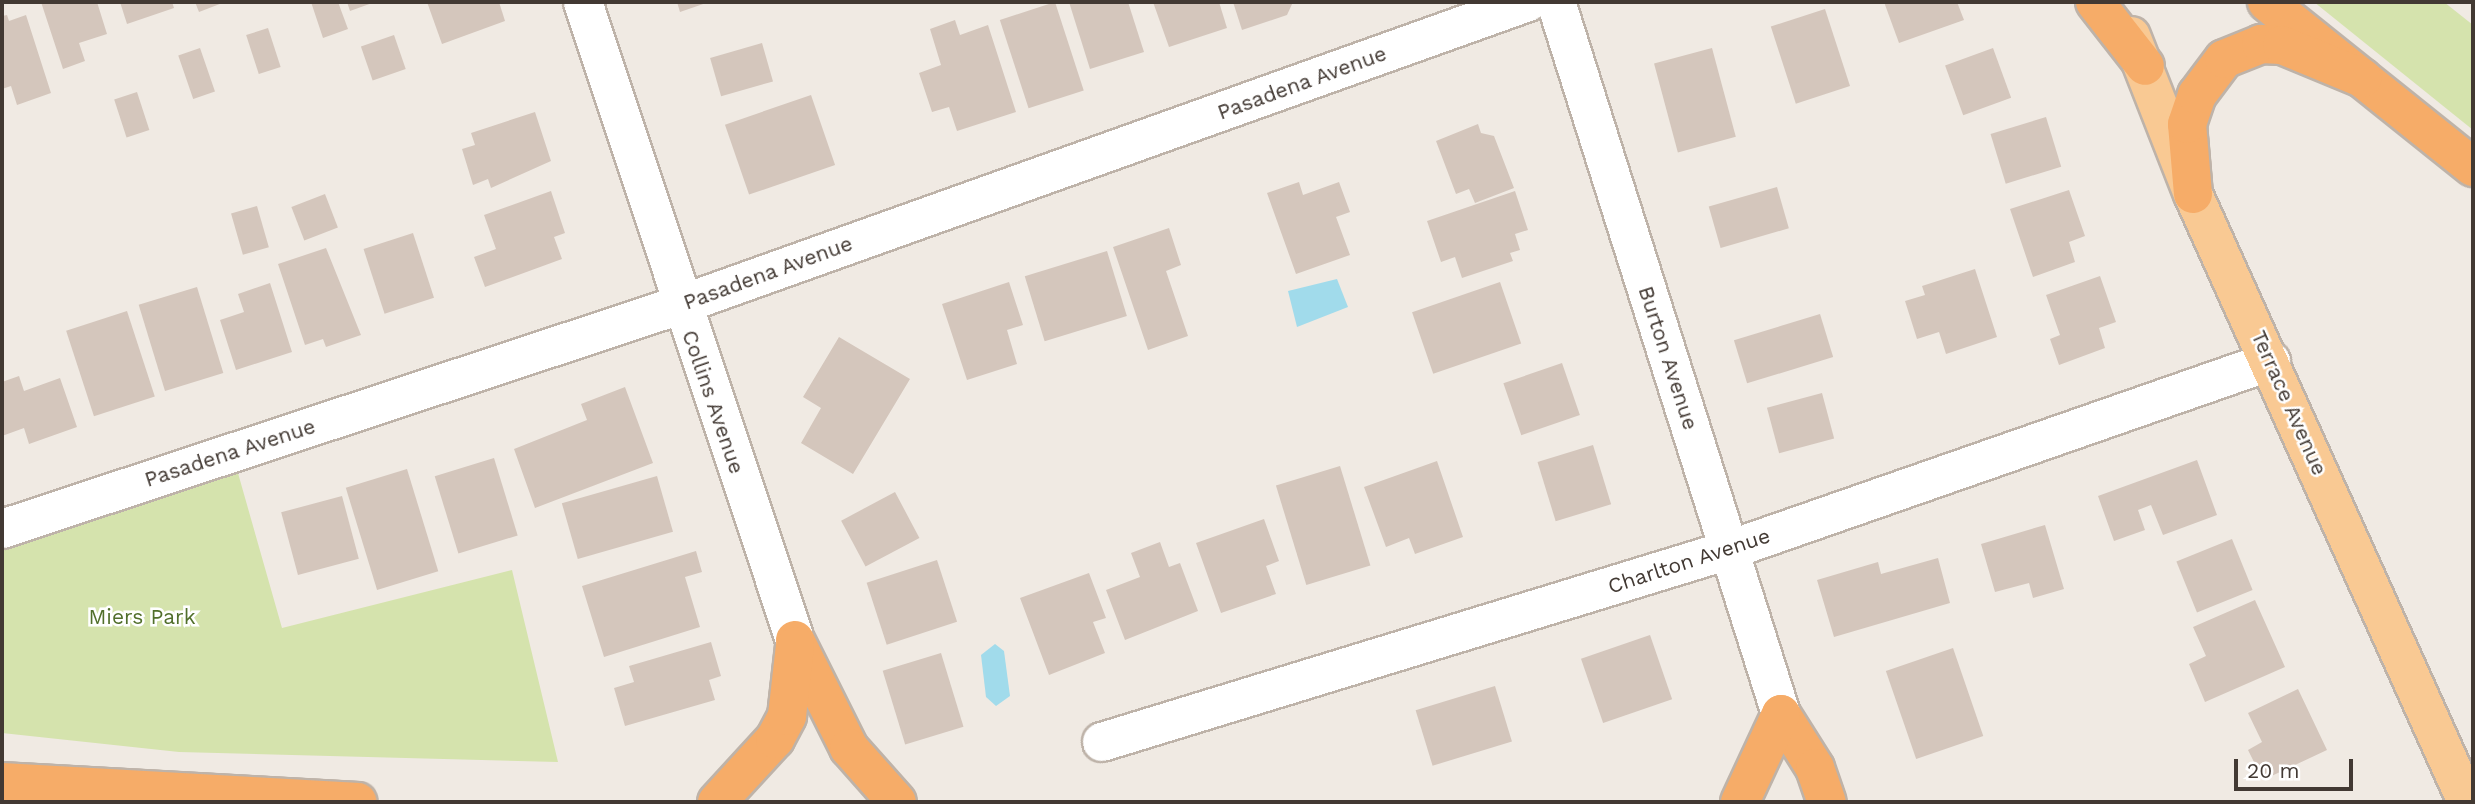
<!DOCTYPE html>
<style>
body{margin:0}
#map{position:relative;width:2475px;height:804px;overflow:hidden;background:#f0eae3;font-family:"Work Sans",sans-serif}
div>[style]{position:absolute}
.green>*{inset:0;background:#d5e3ad}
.water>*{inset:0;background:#a1dbeb}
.building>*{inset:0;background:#d4c6bc;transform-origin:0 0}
.roads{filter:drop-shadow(2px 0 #beb3a9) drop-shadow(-2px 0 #beb3a9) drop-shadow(0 2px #beb3a9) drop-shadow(0 -2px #beb3a9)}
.minor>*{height:38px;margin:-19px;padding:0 19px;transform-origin:19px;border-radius:19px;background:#fff}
.major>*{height:38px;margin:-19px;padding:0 19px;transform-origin:19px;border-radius:19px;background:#f9c993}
.highway>*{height:38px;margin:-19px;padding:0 19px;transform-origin:19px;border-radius:19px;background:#f6ac68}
span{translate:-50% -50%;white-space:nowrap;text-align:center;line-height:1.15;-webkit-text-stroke:5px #fff;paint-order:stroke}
.street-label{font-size:21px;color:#423933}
.park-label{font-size:21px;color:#516f2b}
.frame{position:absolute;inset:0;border:4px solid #423933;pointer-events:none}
.scale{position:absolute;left:2234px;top:759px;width:119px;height:32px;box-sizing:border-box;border:4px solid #423933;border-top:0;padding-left:9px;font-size:21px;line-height:24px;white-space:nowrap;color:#423933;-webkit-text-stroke:5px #fff;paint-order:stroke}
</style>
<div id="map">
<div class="green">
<i style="clip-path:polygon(2314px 2px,2444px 2px,2473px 25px,2473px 130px)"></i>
<i style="clip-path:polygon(232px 452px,282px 628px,512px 570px,558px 762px,179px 752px,2px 733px,2px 520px)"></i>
</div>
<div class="water">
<i style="clip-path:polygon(1337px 279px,1348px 307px,1297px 327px,1288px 291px)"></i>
<i style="clip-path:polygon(995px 644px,1004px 651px,1010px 696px,996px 706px,986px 697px,981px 655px)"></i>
</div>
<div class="building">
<i style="clip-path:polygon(41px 2px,97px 2px,107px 34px,79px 43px,85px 61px,63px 69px)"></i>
<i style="clip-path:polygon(120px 2px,172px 2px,174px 8px,127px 24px)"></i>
<i style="clip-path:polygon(195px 2px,225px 2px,199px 12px)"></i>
<i style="clip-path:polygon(311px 2px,338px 2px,348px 29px,323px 38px)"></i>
<i style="clip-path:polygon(347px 2px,375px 2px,350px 11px)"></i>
<i style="clip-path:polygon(427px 2px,499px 2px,505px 21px,442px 44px)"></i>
<i style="clip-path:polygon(677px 2px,709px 2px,680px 12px)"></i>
<i style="left:1055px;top:2px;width:93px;height:58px;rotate:72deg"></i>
<i style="clip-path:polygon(1069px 2px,1128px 2px,1144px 52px,1090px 69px)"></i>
<i style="clip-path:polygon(1153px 2px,1219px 2px,1227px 28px,1169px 47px)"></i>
<i style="clip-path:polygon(1233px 2px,1293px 2px,1287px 15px,1242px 30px)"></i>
<i style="clip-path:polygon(1884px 2px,1957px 2px,1964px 20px,1899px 43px)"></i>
<i style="left:1825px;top:9px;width:81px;height:57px;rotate:72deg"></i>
<i style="clip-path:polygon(7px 15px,9px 21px,26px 15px,51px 93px,17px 105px,11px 86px,2px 89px,2px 16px)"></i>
<i style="clip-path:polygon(955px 20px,960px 35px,988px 25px,1016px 112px,957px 131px,949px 107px,932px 112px,919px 73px,941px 65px,930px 29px)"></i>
<i style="left:268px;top:28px;width:41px;height:23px;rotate:72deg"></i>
<i style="left:394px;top:35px;width:36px;height:35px;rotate:71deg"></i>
<i style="left:762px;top:43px;width:40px;height:54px;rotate:74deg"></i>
<i style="left:200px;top:48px;width:46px;height:23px;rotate:71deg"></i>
<i style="left:1712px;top:48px;width:92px;height:60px;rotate:75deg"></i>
<i style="left:1993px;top:48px;width:53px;height:51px;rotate:70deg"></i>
<i style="left:137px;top:92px;width:40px;height:24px;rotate:72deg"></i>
<i style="left:811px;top:95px;width:74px;height:91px;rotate:71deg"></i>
<i style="clip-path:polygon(535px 112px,551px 161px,491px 188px,488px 179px,473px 185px,462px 149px,475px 145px,471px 133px)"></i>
<i style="left:2046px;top:117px;width:52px;height:58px;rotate:73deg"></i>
<i style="clip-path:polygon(1478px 124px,1481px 133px,1494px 136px,1514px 188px,1475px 203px,1469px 189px,1456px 194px,1436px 141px)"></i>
<i style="clip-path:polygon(1299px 182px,1303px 195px,1339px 182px,1350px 212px,1336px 217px,1350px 255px,1296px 274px,1267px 193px)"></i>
<i style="left:1777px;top:187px;width:43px;height:71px;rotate:74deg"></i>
<i style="clip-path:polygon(2069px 190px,2085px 236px,2069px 242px,2075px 262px,2033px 277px,2010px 209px)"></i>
<i style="clip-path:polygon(551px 191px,565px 233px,554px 237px,562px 259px,485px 287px,474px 257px,496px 249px,484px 215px)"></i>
<i style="clip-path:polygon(1515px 191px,1528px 230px,1515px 234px,1520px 250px,1510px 253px,1513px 261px,1462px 278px,1455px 257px,1441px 262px,1427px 221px)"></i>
<i style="left:325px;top:194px;width:36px;height:36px;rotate:69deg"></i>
<i style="left:257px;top:206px;width:43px;height:27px;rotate:74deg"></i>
<i style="clip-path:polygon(1169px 228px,1181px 265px,1166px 271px,1188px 336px,1148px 350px,1113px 247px)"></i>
<i style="left:413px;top:233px;width:68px;height:52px;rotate:72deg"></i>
<i style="clip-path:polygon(326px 248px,361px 335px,326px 347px,323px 339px,305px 345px,278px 264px)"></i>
<i style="left:1107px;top:251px;width:68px;height:86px;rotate:73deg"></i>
<i style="clip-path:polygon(1975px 269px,1997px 337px,1946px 354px,1939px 332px,1917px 339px,1905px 301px,1925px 295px,1922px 286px)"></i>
<i style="clip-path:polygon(2100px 276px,2116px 322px,2099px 328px,2105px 348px,2059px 365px,2050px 339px,2060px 335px,2046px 295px)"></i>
<i style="clip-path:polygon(1009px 282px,1023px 325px,1007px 330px,1017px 364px,967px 380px,942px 304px)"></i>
<i style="left:1500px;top:282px;width:65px;height:93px;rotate:71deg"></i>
<i style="clip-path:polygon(270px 283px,292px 352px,236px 370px,220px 320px,244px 312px,238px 294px)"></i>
<i style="left:197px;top:287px;width:90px;height:61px;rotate:73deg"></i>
<i style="left:127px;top:311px;width:90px;height:64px;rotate:72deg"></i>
<i style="left:1820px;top:314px;width:45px;height:90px;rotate:73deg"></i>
<i style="clip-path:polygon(839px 337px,910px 379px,853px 474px,801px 443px,821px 408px,803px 397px)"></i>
<i style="left:1562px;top:363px;width:55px;height:62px;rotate:71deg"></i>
<i style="clip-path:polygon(19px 376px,24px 391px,60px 378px,77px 427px,29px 444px,24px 428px,2px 436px,2px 382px)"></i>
<i style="clip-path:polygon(625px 387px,653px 463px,535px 508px,514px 449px,587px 420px,581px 404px)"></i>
<i style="left:1822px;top:393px;width:47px;height:57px;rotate:75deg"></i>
<i style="left:1593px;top:445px;width:62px;height:58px;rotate:73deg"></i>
<i style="left:494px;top:458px;width:81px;height:62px;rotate:73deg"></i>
<i style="clip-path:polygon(2197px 460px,2217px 515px,2163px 535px,2151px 505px,2138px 510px,2145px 530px,2114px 541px,2098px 496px)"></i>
<i style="clip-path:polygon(1437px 461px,1463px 537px,1415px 554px,1409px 538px,1386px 547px,1364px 487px)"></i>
<i style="left:1340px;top:466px;width:104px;height:67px;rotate:73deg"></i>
<i style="left:407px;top:469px;width:107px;height:64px;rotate:73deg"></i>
<i style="left:657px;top:476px;width:58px;height:99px;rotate:74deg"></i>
<i style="left:895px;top:492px;width:52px;height:61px;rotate:62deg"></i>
<i style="left:342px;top:496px;width:65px;height:63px;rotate:75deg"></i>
<i style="clip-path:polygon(1264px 519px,1279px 561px,1266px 566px,1276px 594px,1221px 613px,1196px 543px)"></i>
<i style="clip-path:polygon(2045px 525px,2064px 589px,2033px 598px,2029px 583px,1995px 592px,1981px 544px)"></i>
<i style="left:2232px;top:539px;width:55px;height:60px;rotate:68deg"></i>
<i style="clip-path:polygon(1160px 542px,1169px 567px,1180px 563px,1198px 611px,1125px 640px,1106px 590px,1140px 577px,1131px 553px)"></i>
<i style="clip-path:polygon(696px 551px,702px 572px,685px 577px,700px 627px,604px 657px,582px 586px)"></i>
<i style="clip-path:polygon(1938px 558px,1950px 603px,1834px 637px,1817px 580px,1878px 562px,1881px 574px)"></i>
<i style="left:937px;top:560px;width:65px;height:74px;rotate:72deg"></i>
<i style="clip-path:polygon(1089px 573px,1106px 618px,1093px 622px,1105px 653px,1049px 675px,1020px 598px)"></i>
<i style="clip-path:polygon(2255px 600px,2285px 667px,2205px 702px,2189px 664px,2206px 656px,2193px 627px)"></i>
<i style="left:1650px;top:635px;width:68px;height:73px;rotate:71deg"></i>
<i style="clip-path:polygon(711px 642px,721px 676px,709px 680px,715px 700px,625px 726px,614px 688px,634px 682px,629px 666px)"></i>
<i style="left:1953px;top:648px;width:93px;height:71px;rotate:71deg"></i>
<i style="left:941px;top:653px;width:77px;height:61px;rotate:73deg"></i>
<i style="left:1495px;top:686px;width:58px;height:83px;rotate:73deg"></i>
<i style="clip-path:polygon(2298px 689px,2327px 750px,2263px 780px,2248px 750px,2262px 742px,2248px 713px)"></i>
</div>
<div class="roads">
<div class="minor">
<i style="left:583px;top:2px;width:672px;rotate:71.62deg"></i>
<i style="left:1556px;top:2px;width:747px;rotate:72.46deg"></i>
<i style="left:2px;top:529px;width:714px;rotate:-18.28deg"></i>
<i style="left:680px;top:305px;width:901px;rotate:-19.66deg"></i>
<i style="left:1102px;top:742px;width:656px;rotate:-17.03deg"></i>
<i style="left:1729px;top:550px;width:574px;rotate:-19.22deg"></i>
</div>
<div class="major">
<i style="left:2131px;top:36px;width:170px;rotate:68.6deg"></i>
<i style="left:2193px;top:194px;width:667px;rotate:65.74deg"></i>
</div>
<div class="highway">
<i style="left:2095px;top:2px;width:81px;rotate:52deg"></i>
<i style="left:2267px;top:2px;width:264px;rotate:38.7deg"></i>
<i style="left:2193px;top:194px;width:70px;rotate:-94.9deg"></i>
<i style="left:2187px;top:124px;width:31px;rotate:-71deg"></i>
<i style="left:2197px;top:95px;width:45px;rotate:-53.1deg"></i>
<i style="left:2224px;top:59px;width:40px;rotate:-22deg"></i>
<i style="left:2261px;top:44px;width:21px;rotate:3deg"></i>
<i style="left:2282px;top:45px;width:87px;rotate:22.4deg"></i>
<i style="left:795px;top:640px;width:121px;rotate:63.4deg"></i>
<i style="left:849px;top:748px;width:72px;rotate:48.4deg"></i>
<i style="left:1781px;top:714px;width:64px;rotate:57.8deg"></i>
<i style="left:1815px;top:768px;width:36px;rotate:71deg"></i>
<i style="left:2px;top:782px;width:356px;rotate:3.2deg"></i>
<i style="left:717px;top:802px;width:86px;rotate:-47.4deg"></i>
<i style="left:775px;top:739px;width:26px;rotate:-62deg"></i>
<i style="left:787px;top:716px;width:70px;rotate:-83.5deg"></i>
<i style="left:1740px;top:802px;width:97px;rotate:-65deg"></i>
</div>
</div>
<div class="street-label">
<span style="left:1302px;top:83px;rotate:-20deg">Pasadena Avenue</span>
<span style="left:768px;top:273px;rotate:-20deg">Pasadena Avenue</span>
<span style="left:1668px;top:358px;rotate:72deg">Burton Avenue</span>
<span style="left:713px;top:402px;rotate:71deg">Collins Avenue</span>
<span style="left:2289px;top:403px;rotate:66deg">Terrace Avenue</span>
<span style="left:230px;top:453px;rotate:-18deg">Pasadena Avenue</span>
<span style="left:1689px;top:561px;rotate:-18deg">Charlton Avenue</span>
</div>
<div class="park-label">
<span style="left:142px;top:617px">Miers Park</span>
</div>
<div class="frame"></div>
<div class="scale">20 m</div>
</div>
